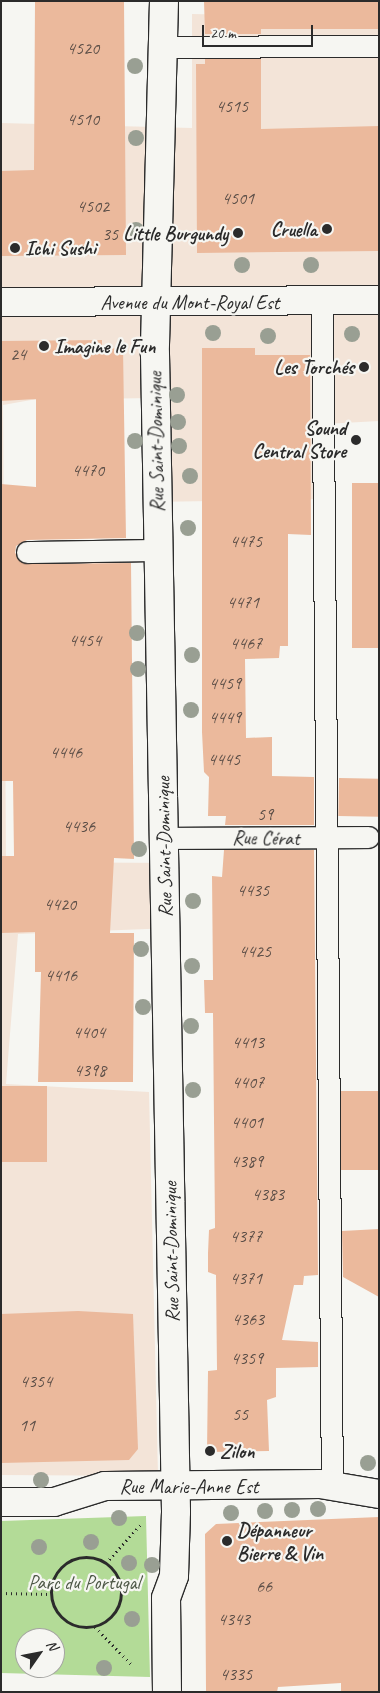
<!DOCTYPE html>
<meta charset="utf-8">
<style>
body{margin:0}
#map{position:relative;width:380px;height:1693px;overflow:hidden;background:#f6f6f2;font-family:Caveat,sans-serif}
div>[style]{position:absolute}
.built>*{inset:0;background:#f3e4d8}
.green>*{inset:0;background:#b3db97}
.building>*{inset:0;background:#ebb99c;transform-origin:0 0}
.path>*{height:3px;margin-top:-1.5px;transform-origin:0;background:repeating-linear-gradient(90deg,#2b2b2b 0 1px,transparent 0 5px)}
.path>.ring{margin:-1.5px;padding:0;box-sizing:content-box;background:none;border:3px solid #2b2b2b;border-radius:50%}
.roads{filter:drop-shadow(1px 0 #2b2b2b) drop-shadow(-1px 0 #2b2b2b) drop-shadow(0 1px #2b2b2b) drop-shadow(0 -1px #2b2b2b)}
.service>*{height:21px;margin:-10.5px;padding:0 10.5px;transform-origin:10.5px;border-radius:10.5px;background:#f6f6f2}
.minor>*{height:28px;margin:-14px;padding:0 14px;transform-origin:14px;border-radius:14px;background:#f6f6f2}
.secondary>*{height:28px;margin:-14px;padding:0 14px;transform-origin:14px;border-radius:14px;background:#f6f6f2}
.trees>*{width:16px;height:16px;margin:-8px;border-radius:50%;background:#999f93}
.dots>*{width:14px;height:14px;translate:-50% -50%;box-sizing:border-box;border:2px solid #f6f6f2;border-radius:50%}
span{translate:-50% -50%;white-space:nowrap;text-align:center;line-height:1.15;-webkit-text-stroke:4.5px #f6f6f2;paint-order:stroke}
.number-label{font-size:18px;color:#5b4e47}
.number-label span{-webkit-text-stroke-width:0}
.poi-label{font-size:20px;color:#2b2b2b;font-weight:700}
.right{translate:-100% -50%;text-align:right}
.left{translate:0 -50%;text-align:left}
.street-label{font-size:20px;color:#2b2b2b}
.park-label{font-size:20px;color:#4d5746}
.frame{position:absolute;inset:0;border:2px solid #2b2b2b;pointer-events:none}
.north{position:absolute;left:15px;top:1628px;width:50px;height:50px;box-sizing:border-box;background:#f6f6f2;border:1px solid #a5a5a2;border-radius:50%;rotate:57deg;font-size:14px;font-weight:700;line-height:20px;text-align:center;color:#2b2b2b}
.north::after{content:'';display:block;margin:auto;width:18px;height:22px;background:#2b2b2b;clip-path:polygon(50% 0,100% 100%,50% 72%,0 100%)}
.scale{position:absolute;left:202px;top:25px;width:111px;height:22px;box-sizing:border-box;border:2px solid #2b2b2b;border-top:0;padding-left:6px;font-size:15px;line-height:18px;white-space:nowrap;color:#2b2b2b;-webkit-text-stroke:4px #f6f6f2;paint-order:stroke}
</style>
<div id="map">
<div class="built">
<i style="clip-path:polygon(192px 14px,379px 18px,379px 421px,325px 424px,327px 499px,152px 502px,151px 398px,31px 400px,3px 405px,6px 862px,177px 863px,173px 928px,18px 934px,6px 1084px,149px 1092px,158px 1476px,1px 1475px,1px 123px,192px 128px)"></i>
</div>
<div class="green">
<i style="clip-path:polygon(evenodd,146px 1516px,150px 1677px,1px 1673px,1px 1521px,146px 1516px,25px 1638px,55px 1638px,55px 1668px,25px 1668px,25px 1638px)"></i>
</div>
<div class="building">
<i style="clip-path:polygon(35px 1px,124px 1px,126px 255px,1px 256px,1px 171px,34px 170px)"></i>
<i style="clip-path:polygon(204px 1px,379px 1px,379px 29px,261px 29px,261px 34px,205px 34px)"></i>
<i style="clip-path:polygon(205px 59px,261px 59px,261px 129px,379px 126px,379px 251px,197px 253px,196px 64px,205px 64px)"></i>
<i style="clip-path:polygon(102px 340px,102px 349px,123px 348px,126px 538px,27px 540px,16px 546px,15px 553px,27px 564px,131px 563px,134px 859px,114px 858px,110px 933px,134px 933px,133px 1082px,38px 1082px,41px 972px,35px 972px,35px 932px,1px 933px,1px 856px,14px 856px,13px 781px,1px 781px,1px 484px,36px 487px,36px 399px,1px 401px,1px 341px)"></i>
<i style="clip-path:polygon(202px 348px,255px 348px,255px 355px,310px 355px,311px 535px,288px 534px,288px 646px,280px 646px,279px 658px,245px 659px,246px 738px,272px 737px,272px 776px,314px 777px,314px 825px,225px 825px,226px 816px,208px 816px,209px 777px,204px 772px,202px 732px)"></i>
<i style="left:352px;top:483px;width:27px;height:165px"></i>
<i style="left:339px;top:778px;width:40px;height:38px;rotate:1deg"></i>
<i style="clip-path:polygon(224px 850px,314px 850px,318px 1275px,304px 1276px,303px 1285px,294px 1285px,282px 1340px,318px 1342px,318px 1367px,276px 1368px,276px 1397px,267px 1400px,269px 1451px,207px 1452px,208px 1371px,217px 1370px,216px 1275px,208px 1272px,208px 1253px,209px 1230px,215px 1228px,213px 1013px,205px 1013px,204px 980px,213px 980px,212px 876px,222px 877px)"></i>
<i style="left:1px;top:1086px;width:46px;height:76px"></i>
<i style="left:341px;top:1091px;width:38px;height:79px"></i>
<i style="clip-path:polygon(379px 1229px,379px 1297px,343px 1277px,342px 1231px)"></i>
<i style="clip-path:polygon(78px 1311px,133px 1314px,138px 1449px,129px 1460px,1px 1463px,1px 1314px)"></i>
<i style="clip-path:polygon(379px 1517px,379px 1692px,341px 1692px,341px 1683px,278px 1687px,277px 1692px,206px 1692px,205px 1534px,216px 1524px)"></i>
</div>
<div class="path">
<i class="ring" style="left:51px;top:1557px;width:67px;height:67px"></i>
<i style="left:106px;top:1563px;width:54px;rotate:-48deg"></i>
<i style="left:1px;top:1593px;width:49px;rotate:1.2deg"></i>
<i style="left:95px;top:1627px;width:54px;rotate:45.7deg"></i>
</div>
<div class="roads">
<div class="service">
<i style="left:165px;top:47px;width:214px;rotate:-0.3deg"></i>
<i style="left:322px;top:301px;width:1184px;rotate:89.52deg"></i>
<i style="left:27px;top:552px;width:131px;rotate:-0.9deg"></i>
<i style="left:164px;top:838px;width:204px;rotate:-0.3deg"></i>
</div>
<div class="minor">
<i style="left:164px;top:1px;width:353px;rotate:91.5deg"></i>
<i style="left:155px;top:354px;width:1158px;rotate:88.96deg"></i>
<i style="left:176px;top:1512px;width:64px;rotate:91.8deg"></i>
<i style="left:174px;top:1576px;width:23px;rotate:110deg"></i>
<i style="left:166px;top:1598px;width:94px;rotate:89.4deg"></i>
<i style="left:1px;top:1502px;width:53px"></i>
<i style="left:54px;top:1502px;width:53px;rotate:-17.4deg"></i>
<i style="left:105px;top:1486px;width:215px;rotate:-0.5deg"></i>
<i style="left:320px;top:1484px;width:60px;rotate:9.6deg"></i>
</div>
<div class="secondary">
<i style="left:1px;top:302px;width:378px;rotate:-0.3deg"></i>
</div>
</div>
<div class="trees">
<i style="left:135px;top:66px"></i>
<i style="left:136px;top:138px"></i>
<i style="left:136px;top:230px"></i>
<i style="left:242px;top:265px"></i>
<i style="left:311px;top:265px"></i>
<i style="left:213px;top:333px"></i>
<i style="left:352px;top:334px"></i>
<i style="left:268px;top:336px"></i>
<i style="left:177px;top:395px"></i>
<i style="left:178px;top:422px"></i>
<i style="left:135px;top:441px"></i>
<i style="left:179px;top:446px"></i>
<i style="left:190px;top:476px"></i>
<i style="left:188px;top:528px"></i>
<i style="left:137px;top:633px"></i>
<i style="left:192px;top:655px"></i>
<i style="left:138px;top:669px"></i>
<i style="left:191px;top:710px"></i>
<i style="left:139px;top:849px"></i>
<i style="left:193px;top:901px"></i>
<i style="left:141px;top:949px"></i>
<i style="left:192px;top:966px"></i>
<i style="left:143px;top:1007px"></i>
<i style="left:191px;top:1026px"></i>
<i style="left:193px;top:1090px"></i>
<i style="left:368px;top:1463px"></i>
<i style="left:41px;top:1480px"></i>
<i style="left:318px;top:1509px"></i>
<i style="left:292px;top:1510px"></i>
<i style="left:265px;top:1511px"></i>
<i style="left:231px;top:1513px"></i>
<i style="left:119px;top:1518px"></i>
<i style="left:91px;top:1542px"></i>
<i style="left:39px;top:1547px"></i>
<i style="left:129px;top:1563px"></i>
<i style="left:152px;top:1565px"></i>
<i style="left:132px;top:1619px"></i>
<i style="left:104px;top:1668px"></i>
</div>
<div class="dots">
<i style="left:327px;top:229px;background:#2b2b2b"></i>
<i style="left:238px;top:233px;background:#2b2b2b"></i>
<i style="left:15px;top:248px;background:#2b2b2b"></i>
<i style="left:44px;top:346px;background:#2b2b2b"></i>
<i style="left:364px;top:367px;background:#2b2b2b"></i>
<i style="left:356px;top:440px;background:#2b2b2b"></i>
<i style="left:210px;top:1451px;background:#2b2b2b"></i>
<i style="left:227px;top:1541px;background:#2b2b2b"></i>
</div>
<div class="number-label">
<span style="left:83px;top:48px">4520</span>
<span style="left:232px;top:106px">4515</span>
<span style="left:83px;top:119px">4510</span>
<span style="left:238px;top:198px">4501</span>
<span style="left:93px;top:206px">4502</span>
<span style="left:110px;top:234px">35</span>
<span style="left:18px;top:354px">24</span>
<span style="left:88px;top:470px">4470</span>
<span style="left:246px;top:541px">4475</span>
<span style="left:243px;top:602px">4471</span>
<span style="left:85px;top:640px">4454</span>
<span style="left:246px;top:643px">4467</span>
<span style="left:225px;top:683px">4459</span>
<span style="left:225px;top:717px">4449</span>
<span style="left:66px;top:752px">4446</span>
<span style="left:224px;top:759px">4445</span>
<span style="left:265px;top:814px">59</span>
<span style="left:79px;top:826px">4436</span>
<span style="left:253px;top:890px">4435</span>
<span style="left:60px;top:904px">4420</span>
<span style="left:255px;top:951px">4425</span>
<span style="left:61px;top:975px">4416</span>
<span style="left:89px;top:1032px">4404</span>
<span style="left:248px;top:1042px">4413</span>
<span style="left:90px;top:1070px">4398</span>
<span style="left:248px;top:1082px">4407</span>
<span style="left:247px;top:1122px">4401</span>
<span style="left:247px;top:1161px">4389</span>
<span style="left:268px;top:1194px">4383</span>
<span style="left:246px;top:1236px">4377</span>
<span style="left:246px;top:1278px">4371</span>
<span style="left:248px;top:1319px">4363</span>
<span style="left:247px;top:1358px">4359</span>
<span style="left:36px;top:1381px">4354</span>
<span style="left:240px;top:1414px">55</span>
<span style="left:27px;top:1425px">11</span>
<span style="left:264px;top:1586px">66</span>
<span style="left:234px;top:1619px">4343</span>
<span style="left:236px;top:1674px">4335</span>
</div>
<div class="poi-label">
<span class="right" style="left:317px;top:229px">Cruella</span>
<span class="right" style="left:228px;top:233px">Little Burgundy</span>
<span class="left" style="left:25px;top:248px">Ichi Sushi</span>
<span class="left" style="left:54px;top:346px">Imagine le Fun</span>
<span class="right" style="left:354px;top:367px">Les Torchés</span>
<span class="right" style="left:346px;top:440px">Sound<br>Central Store</span>
<span class="left" style="left:220px;top:1451px">Zilon</span>
<span class="left" style="left:237px;top:1542px">Dépanneur<br>Bierre &amp; Vin</span>
</div>
<div class="street-label">
<span style="left:190px;top:302px">Avenue du Mont-Royal Est</span>
<span style="left:156px;top:442px;rotate:-91deg">Rue Saint-Dominique</span>
<span style="left:266px;top:838px;rotate:1deg">Rue Cérat</span>
<span style="left:164px;top:847px;rotate:-91deg">Rue Saint-Dominique</span>
<span style="left:171px;top:1252px;rotate:-91deg">Rue Saint-Dominique</span>
<span style="left:189px;top:1486px">Rue Marie-Anne Est</span>
</div>
<div class="park-label">
<span style="left:84px;top:1582px">Parc du Portugal</span>
</div>
<div class="frame"></div>
<div class="north">N</div>
<div class="scale">20 m</div>
</div>
